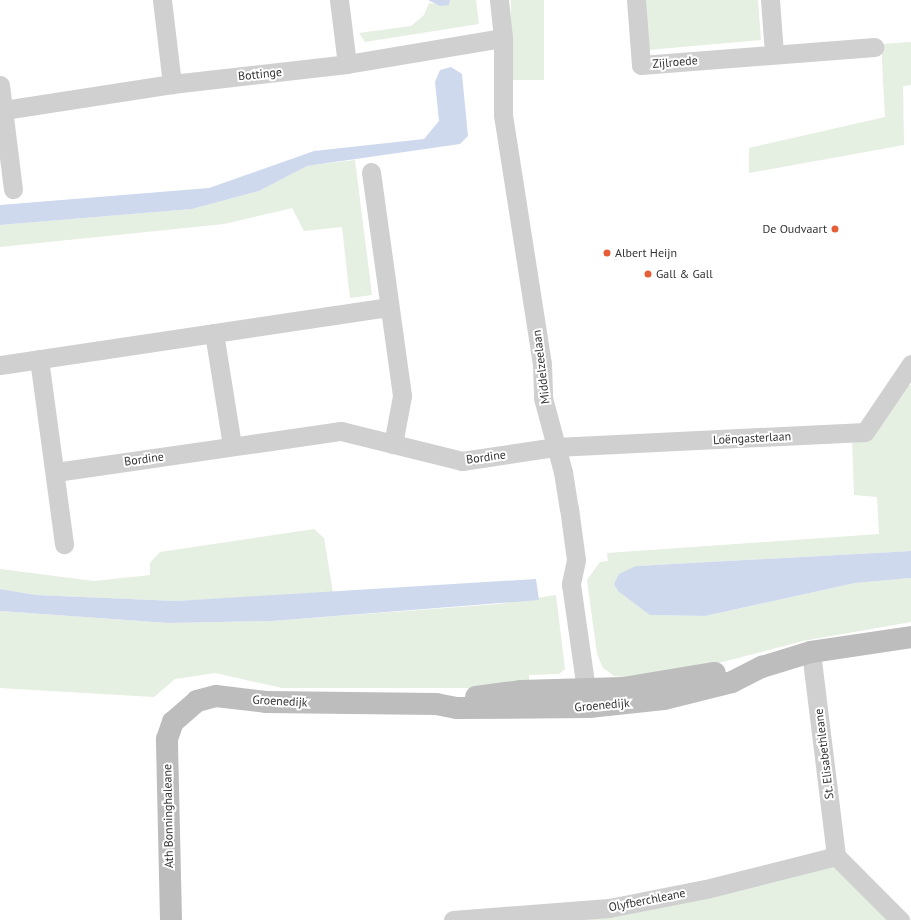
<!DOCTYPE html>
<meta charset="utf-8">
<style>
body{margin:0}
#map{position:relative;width:911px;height:920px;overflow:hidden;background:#fff;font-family:"PT Sans",sans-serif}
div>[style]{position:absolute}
.green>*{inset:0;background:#e5efe2;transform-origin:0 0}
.water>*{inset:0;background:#cfd9ee}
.minor>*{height:19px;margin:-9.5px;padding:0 9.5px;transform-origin:9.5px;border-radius:9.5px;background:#d0d0d0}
.secondary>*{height:22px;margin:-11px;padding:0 11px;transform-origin:11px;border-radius:11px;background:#bdbdbd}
.dots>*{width:11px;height:11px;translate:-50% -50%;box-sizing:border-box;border:2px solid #fff;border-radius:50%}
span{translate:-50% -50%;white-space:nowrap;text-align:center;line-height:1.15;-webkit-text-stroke:4px #fff;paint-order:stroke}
.street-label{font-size:12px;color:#333}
.poi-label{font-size:12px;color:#333}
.right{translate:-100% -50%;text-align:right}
.left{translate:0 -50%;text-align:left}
</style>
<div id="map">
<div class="green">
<i style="clip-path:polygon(450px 0,476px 0,479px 24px,365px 42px,359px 33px,411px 26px,424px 15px,429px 3px,449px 5px)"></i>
<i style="left:511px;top:0;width:33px;height:80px"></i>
<i style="clip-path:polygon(645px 0,758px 0,761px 40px,648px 50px)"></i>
<i style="clip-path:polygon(911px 42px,911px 85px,903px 86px,904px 145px,749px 173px,749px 148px,885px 117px,881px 44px)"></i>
<i style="clip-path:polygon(355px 160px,372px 295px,350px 298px,342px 227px,304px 231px,292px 208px,224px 224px,0 247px,0 225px,192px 209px,259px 191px,307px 166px)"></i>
<i style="clip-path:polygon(911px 385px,911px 551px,636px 566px,650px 615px,705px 616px,855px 583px,911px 578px,911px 622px,803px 641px,711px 665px,625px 677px,614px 676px,603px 668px,597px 654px,587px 580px,600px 562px,608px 561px,607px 553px,879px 534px,877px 497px,854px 495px,852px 438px,900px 386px)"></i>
<i style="clip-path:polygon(314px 529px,324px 538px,333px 593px,176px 601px,36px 595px,0 589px,0 569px,94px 581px,150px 575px,150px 563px,160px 552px)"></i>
<i style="clip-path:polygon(556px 595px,565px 669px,559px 674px,529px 675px,529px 681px,476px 688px,282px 688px,215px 673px,175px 679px,154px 697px,0 688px,0 611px,168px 623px,272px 621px,499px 604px)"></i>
<i style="clip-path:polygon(836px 855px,902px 920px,470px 920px,595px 912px)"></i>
</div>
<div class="water">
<i style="clip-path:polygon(428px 0,450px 0,449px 5px,440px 6px)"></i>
<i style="clip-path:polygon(451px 67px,462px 74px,468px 136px,460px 144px,307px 166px,259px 191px,192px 209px,0 225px,0 205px,209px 188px,314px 151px,424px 139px,439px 121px,435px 82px,440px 70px)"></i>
<i style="clip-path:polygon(911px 551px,911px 578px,855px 583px,705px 616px,650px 615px,618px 591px,614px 584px,619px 574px,636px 566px)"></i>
<i style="clip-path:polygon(536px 579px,539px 600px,272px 621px,168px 623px,0 611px,0 589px,36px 595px,176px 601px)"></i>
</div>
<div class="minor">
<i style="left:162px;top:0;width:85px;rotate:83.2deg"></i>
<i style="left:339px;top:0;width:64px;rotate:82.9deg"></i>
<i style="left:499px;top:0;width:38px;rotate:84deg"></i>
<i style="left:503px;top:38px;width:77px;rotate:90deg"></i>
<i style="left:503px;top:115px;width:252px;rotate:81.1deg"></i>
<i style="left:542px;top:364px;width:34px;rotate:88deg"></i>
<i style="left:543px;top:398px;width:77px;rotate:74.9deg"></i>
<i style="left:563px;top:472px;width:36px;rotate:81deg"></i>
<i style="left:569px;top:508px;width:52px;rotate:82.3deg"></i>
<i style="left:576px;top:560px;width:25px;rotate:102deg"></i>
<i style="left:571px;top:584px;width:120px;rotate:81.9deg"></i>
<i style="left:636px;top:0;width:65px;rotate:85.6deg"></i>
<i style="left:641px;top:65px;width:234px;rotate:-4.4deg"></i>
<i style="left:770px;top:0;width:53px;rotate:85.7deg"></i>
<i style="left:0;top:85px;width:105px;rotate:82.9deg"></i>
<i style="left:4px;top:110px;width:170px;rotate:-8.8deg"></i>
<i style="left:172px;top:84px;width:176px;rotate:-6.5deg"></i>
<i style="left:347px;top:64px;width:158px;rotate:-9.5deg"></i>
<i style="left:371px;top:172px;width:226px;rotate:82.1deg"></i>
<i style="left:402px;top:396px;width:49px;rotate:100.6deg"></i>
<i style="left:214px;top:333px;width:114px;rotate:80.9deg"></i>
<i style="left:39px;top:359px;width:187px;rotate:82.3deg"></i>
<i style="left:0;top:365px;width:392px;rotate:-8.5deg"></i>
<i style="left:56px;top:472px;width:288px;rotate:-8.2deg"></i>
<i style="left:341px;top:431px;width:125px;rotate:13.9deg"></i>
<i style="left:462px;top:461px;width:95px;rotate:-8.5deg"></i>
<i style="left:556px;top:447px;width:309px;rotate:-2.8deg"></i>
<i style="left:865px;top:432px;width:82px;rotate:-55.9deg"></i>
<i style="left:811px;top:652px;width:206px;rotate:83deg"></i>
<i style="left:836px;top:856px;width:91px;rotate:45deg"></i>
<i style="left:453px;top:920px;width:156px;rotate:-4.4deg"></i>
<i style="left:609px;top:908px;width:99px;rotate:-11.1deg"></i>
<i style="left:706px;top:889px;width:134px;rotate:-14.2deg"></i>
</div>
<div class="secondary">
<i style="left:476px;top:697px;width:45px;rotate:-7.6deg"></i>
<i style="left:521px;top:691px;width:102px;rotate:-1.7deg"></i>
<i style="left:623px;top:688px;width:93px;rotate:-9.3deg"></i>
<i style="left:171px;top:920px;width:181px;rotate:-91.3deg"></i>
<i style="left:167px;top:739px;width:18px;rotate:-71deg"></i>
<i style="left:173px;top:722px;width:32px;rotate:-41deg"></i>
<i style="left:197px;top:701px;width:20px;rotate:-15deg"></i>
<i style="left:216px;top:696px;width:50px;rotate:6.8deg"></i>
<i style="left:266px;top:702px;width:170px;rotate:0.7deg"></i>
<i style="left:436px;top:704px;width:21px;rotate:11deg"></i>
<i style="left:457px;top:708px;width:132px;rotate:-0.4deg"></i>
<i style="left:589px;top:707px;width:75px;rotate:-6.1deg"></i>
<i style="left:664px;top:699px;width:70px;rotate:-14deg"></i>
<i style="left:732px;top:682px;width:34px;rotate:-27deg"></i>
<i style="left:762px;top:667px;width:51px;rotate:-17deg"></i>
<i style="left:811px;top:652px;width:101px;rotate:-8.5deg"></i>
</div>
<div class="dots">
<i style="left:835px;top:229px;background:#e65e38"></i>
<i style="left:607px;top:253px;background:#e65e38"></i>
<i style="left:648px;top:274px;background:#e65e38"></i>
</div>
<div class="street-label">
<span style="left:675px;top:62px;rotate:-5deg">Zijlroede</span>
<span style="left:260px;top:74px;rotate:-6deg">Bottinge</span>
<span style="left:541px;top:367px;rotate:-97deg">Middelzeelaan</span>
<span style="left:752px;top:438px;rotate:-3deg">Loëngasterlaan</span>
<span style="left:486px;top:457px;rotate:-8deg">Bordine</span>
<span style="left:144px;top:459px;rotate:-8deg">Bordine</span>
<span style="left:280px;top:701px;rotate:3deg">Groenedijk</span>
<span style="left:602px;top:705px;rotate:-5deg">Groenedijk</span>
<span style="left:824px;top:754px;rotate:-97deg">St. Elisabethleane</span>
<span style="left:168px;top:816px;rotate:-91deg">Ath Bonninghaleane</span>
<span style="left:647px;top:900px;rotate:-11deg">Olyfberchleane</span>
</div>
<div class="poi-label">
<span class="right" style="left:827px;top:229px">De Oudvaart</span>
<span class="left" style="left:615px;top:253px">Albert Heijn</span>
<span class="left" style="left:656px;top:274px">Gall &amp; Gall</span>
</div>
</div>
